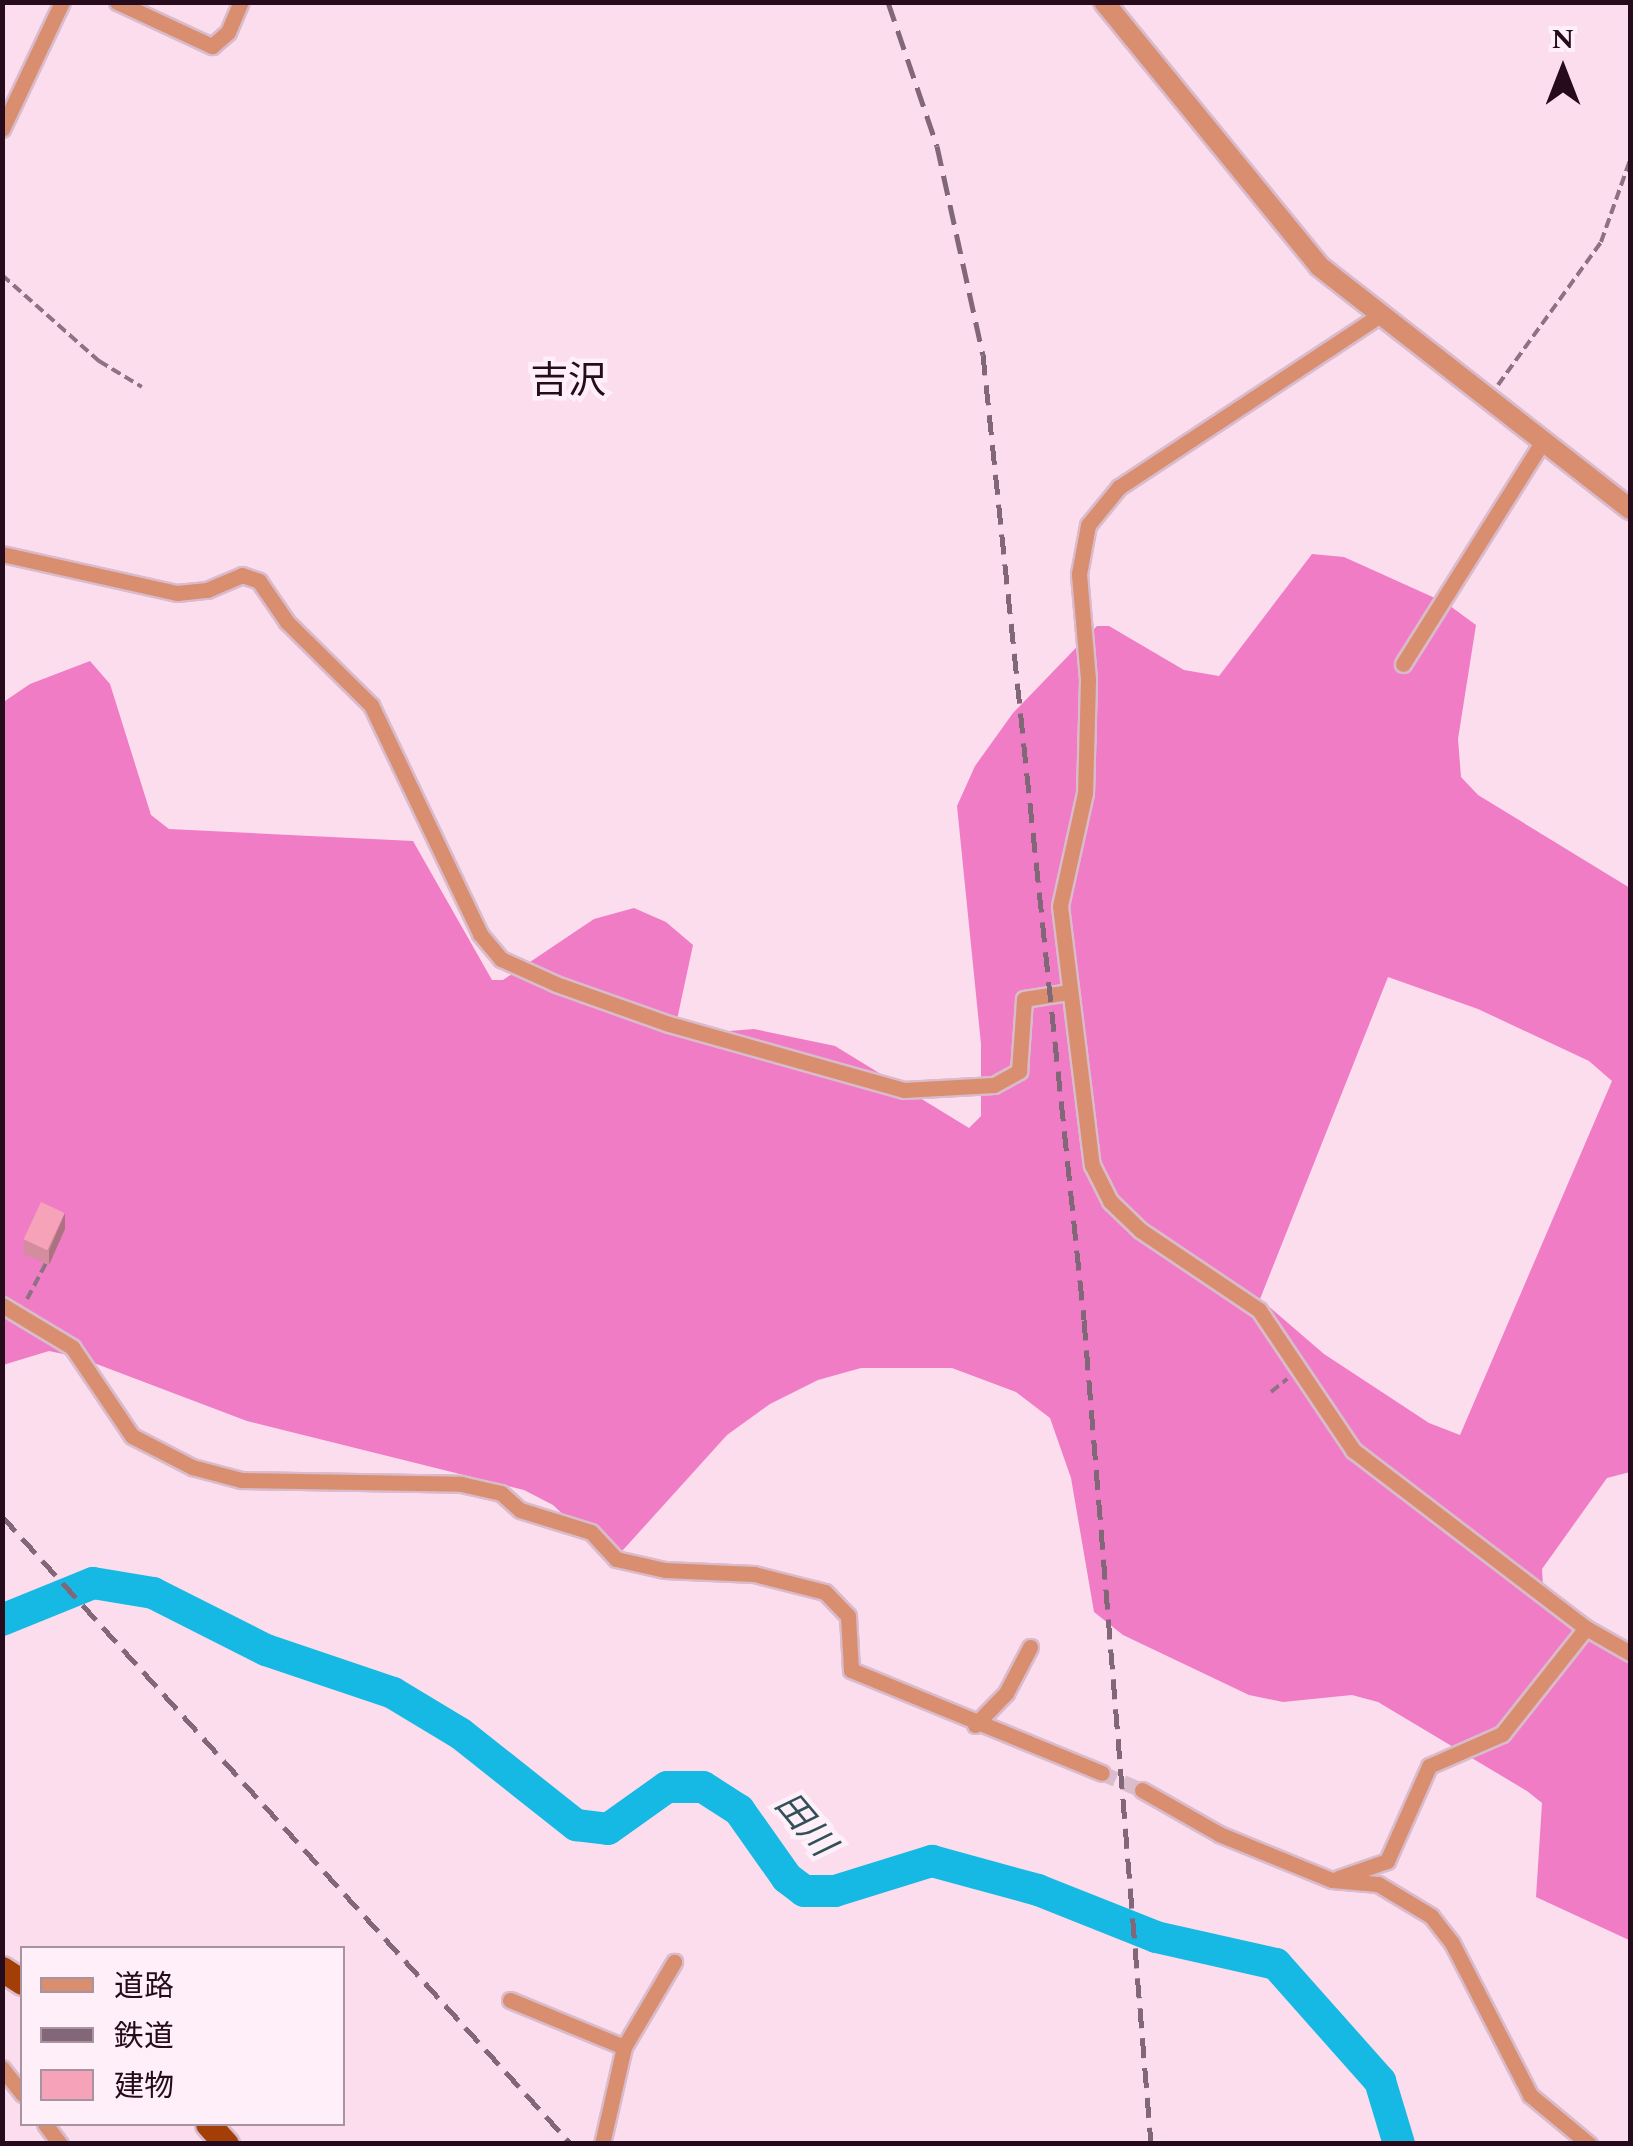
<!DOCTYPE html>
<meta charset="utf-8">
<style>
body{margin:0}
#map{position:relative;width:1633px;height:2146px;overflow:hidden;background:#fbddee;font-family:Spectral,"Noto Sans JP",serif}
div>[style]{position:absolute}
.forest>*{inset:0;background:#f07cc6}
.river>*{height:32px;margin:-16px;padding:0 16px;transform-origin:16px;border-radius:16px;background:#15b9e3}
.minor-tunnel>*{height:15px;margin-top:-7.5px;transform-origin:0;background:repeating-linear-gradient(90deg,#dbbece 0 15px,transparent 0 23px)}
.path>*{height:4px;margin-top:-2px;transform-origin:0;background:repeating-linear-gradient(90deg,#8e7283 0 10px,transparent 0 15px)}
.roads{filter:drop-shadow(2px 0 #d9bbcc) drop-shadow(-2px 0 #d9bbcc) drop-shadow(0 2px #d9bbcc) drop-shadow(0 -2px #d9bbcc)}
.minor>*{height:15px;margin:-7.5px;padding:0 7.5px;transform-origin:7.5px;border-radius:7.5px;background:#d98e70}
.tertiary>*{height:20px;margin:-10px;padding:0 10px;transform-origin:10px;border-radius:10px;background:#d98e70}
.trunk>*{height:25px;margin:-12.5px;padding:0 12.5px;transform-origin:12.5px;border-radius:12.5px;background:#a23e06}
.rail>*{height:5px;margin-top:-2.5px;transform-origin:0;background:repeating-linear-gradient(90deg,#826778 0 20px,transparent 0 30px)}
.wall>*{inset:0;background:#d48c9f}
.shaded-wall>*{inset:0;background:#ac7282}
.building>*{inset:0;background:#f6a3b9;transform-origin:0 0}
span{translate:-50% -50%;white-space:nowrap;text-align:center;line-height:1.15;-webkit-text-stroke:9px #feeff8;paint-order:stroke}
.water-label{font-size:35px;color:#32505a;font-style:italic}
.quarter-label{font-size:38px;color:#250b1c}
.frame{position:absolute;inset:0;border:5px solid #250b1c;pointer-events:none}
.legend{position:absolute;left:20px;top:1946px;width:325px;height:180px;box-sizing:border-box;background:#feeff8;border:2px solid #a794a0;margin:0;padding:12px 18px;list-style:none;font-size:30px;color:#250b1c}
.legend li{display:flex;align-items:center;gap:20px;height:50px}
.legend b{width:50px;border:2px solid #a794a0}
.north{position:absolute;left:1513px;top:20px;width:100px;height:100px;-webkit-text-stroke:8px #feeff8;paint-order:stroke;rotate:0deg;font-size:28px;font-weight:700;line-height:40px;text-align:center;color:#250b1c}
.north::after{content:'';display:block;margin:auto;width:35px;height:45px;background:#250b1c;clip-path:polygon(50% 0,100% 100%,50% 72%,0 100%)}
</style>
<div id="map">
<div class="forest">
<i style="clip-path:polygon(evenodd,1312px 554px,1344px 557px,1446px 603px,1476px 625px,1458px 739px,1461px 777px,1478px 795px,1630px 888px,1630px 1472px,1607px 1478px,1542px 1569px,1543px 1586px,1580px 1620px,1630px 1651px,1629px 1940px,1536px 1897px,1542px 1803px,1527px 1791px,1378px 1702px,1352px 1695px,1283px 1702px,1249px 1695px,1123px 1635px,1094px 1612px,1071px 1478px,1050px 1418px,1016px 1392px,952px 1368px,861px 1368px,818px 1380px,770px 1404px,727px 1435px,623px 1550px,608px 1557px,553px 1505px,524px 1490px,247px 1421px,78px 1357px,49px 1351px,3px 1365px,2px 703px,30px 684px,90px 661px,110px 684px,151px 815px,169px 829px,413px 841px,492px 980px,503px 980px,594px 919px,634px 908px,666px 922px,693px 945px,675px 1029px,681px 1035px,754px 1029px,835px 1046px,969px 1128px,981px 1116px,981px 1044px,957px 806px,975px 766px,1013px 713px,1097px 626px,1109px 626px,1184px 670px,1219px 676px,1312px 554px,1388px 977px,1478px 1009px,1589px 1061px,1612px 1081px,1460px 1435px,1429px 1423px,1324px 1354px,1260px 1299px,1388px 977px)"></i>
</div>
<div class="river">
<i style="left:2px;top:1620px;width:98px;rotate:-22.1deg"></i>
<i style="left:93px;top:1583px;width:61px;rotate:9.5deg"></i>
<i style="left:153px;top:1593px;width:127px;rotate:26.8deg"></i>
<i style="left:266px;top:1650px;width:134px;rotate:18.7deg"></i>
<i style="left:393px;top:1693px;width:79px;rotate:31.1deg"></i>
<i style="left:461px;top:1734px;width:147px;rotate:38.4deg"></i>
<i style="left:576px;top:1825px;width:32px;rotate:7deg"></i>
<i style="left:608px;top:1829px;width:72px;rotate:-35.4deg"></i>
<i style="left:667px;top:1787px;width:36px"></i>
<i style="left:703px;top:1787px;width:43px;rotate:32.6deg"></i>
<i style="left:739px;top:1810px;width:83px;rotate:54.8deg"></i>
<i style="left:787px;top:1878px;width:21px;rotate:37deg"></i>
<i style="left:804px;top:1891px;width:31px"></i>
<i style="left:835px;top:1891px;width:102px;rotate:-17.2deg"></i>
<i style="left:932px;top:1861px;width:110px;rotate:15.3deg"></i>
<i style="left:1038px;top:1890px;width:127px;rotate:21.7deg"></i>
<i style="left:1156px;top:1937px;width:123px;rotate:12.7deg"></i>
<i style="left:1276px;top:1964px;width:157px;rotate:48.4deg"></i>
<i style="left:1380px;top:2081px;width:66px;rotate:73.2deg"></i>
</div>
<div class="minor-tunnel">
<i style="left:1102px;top:1773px;width:43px;rotate:23deg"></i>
</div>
<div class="path">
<i style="left:2px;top:275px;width:130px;rotate:41.6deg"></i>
<i style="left:99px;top:361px;width:50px;rotate:31.2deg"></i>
<i style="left:1498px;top:385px;width:176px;rotate:-54.2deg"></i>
<i style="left:1601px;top:242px;width:87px;rotate:-70.5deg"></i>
<i style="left:27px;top:1299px;width:40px;rotate:-62deg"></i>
<i style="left:1271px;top:1392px;width:21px;rotate:-39deg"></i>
</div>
<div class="roads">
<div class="minor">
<i style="left:117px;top:2px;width:105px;rotate:24.9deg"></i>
<i style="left:212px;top:46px;width:21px;rotate:-41deg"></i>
<i style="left:228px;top:32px;width:33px;rotate:-67deg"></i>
<i style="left:2px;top:129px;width:140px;rotate:-64.7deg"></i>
<i style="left:1377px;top:317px;width:309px;rotate:146.6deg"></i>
<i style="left:1119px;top:487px;width:49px;rotate:129.2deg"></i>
<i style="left:1088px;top:525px;width:50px;rotate:100.4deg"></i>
<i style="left:1079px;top:574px;width:106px;rotate:85.1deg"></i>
<i style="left:1088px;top:680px;width:113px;rotate:91.5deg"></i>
<i style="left:1085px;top:793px;width:116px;rotate:102.5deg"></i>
<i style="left:1060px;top:906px;width:261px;rotate:83deg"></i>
<i style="left:1092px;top:1165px;width:40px;rotate:63.4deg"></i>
<i style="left:1110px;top:1201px;width:42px;rotate:44deg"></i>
<i style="left:1140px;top:1230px;width:143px;rotate:33.9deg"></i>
<i style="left:1259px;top:1310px;width:169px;rotate:56.1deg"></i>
<i style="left:1353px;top:1450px;width:293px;rotate:37.4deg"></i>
<i style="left:1586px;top:1628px;width:51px;rotate:29.6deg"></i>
<i style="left:2px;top:554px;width:179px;rotate:12.6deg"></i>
<i style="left:177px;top:593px;width:30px;rotate:-6deg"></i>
<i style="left:207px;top:590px;width:38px;rotate:-23deg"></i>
<i style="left:242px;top:575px;width:18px;rotate:19deg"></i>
<i style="left:259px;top:581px;width:50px;rotate:55.7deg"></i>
<i style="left:287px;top:622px;width:118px;rotate:44.7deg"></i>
<i style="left:371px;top:705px;width:254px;rotate:64.5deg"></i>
<i style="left:480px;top:934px;width:33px;rotate:50deg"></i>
<i style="left:501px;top:959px;width:60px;rotate:24.4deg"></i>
<i style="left:556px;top:984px;width:120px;rotate:19.5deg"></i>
<i style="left:669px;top:1024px;width:244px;rotate:15.7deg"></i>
<i style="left:904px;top:1090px;width:90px;rotate:-3.2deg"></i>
<i style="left:994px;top:1085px;width:29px;rotate:-29deg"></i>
<i style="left:1019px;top:1071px;width:72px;rotate:-86deg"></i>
<i style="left:1024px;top:999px;width:46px;rotate:-8.8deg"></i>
<i style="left:1403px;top:664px;width:262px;rotate:-57.9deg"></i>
<i style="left:2px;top:1305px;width:82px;rotate:31deg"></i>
<i style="left:72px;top:1347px;width:107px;rotate:56deg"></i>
<i style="left:132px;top:1436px;width:68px;rotate:27.3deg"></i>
<i style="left:192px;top:1467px;width:51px;rotate:14.9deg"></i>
<i style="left:241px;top:1480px;width:220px;rotate:1deg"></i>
<i style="left:461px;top:1484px;width:41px;rotate:12.7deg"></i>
<i style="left:501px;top:1493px;width:25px;rotate:42deg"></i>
<i style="left:520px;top:1510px;width:74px;rotate:17.2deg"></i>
<i style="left:591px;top:1532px;width:37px;rotate:47deg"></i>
<i style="left:616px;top:1559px;width:50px;rotate:12.7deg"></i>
<i style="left:665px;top:1570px;width:89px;rotate:2.6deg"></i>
<i style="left:754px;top:1574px;width:73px;rotate:14.2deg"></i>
<i style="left:825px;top:1592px;width:33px;rotate:46deg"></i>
<i style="left:848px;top:1616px;width:54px;rotate:86.8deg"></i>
<i style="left:851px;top:1670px;width:271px;rotate:22.3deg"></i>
<i style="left:975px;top:1725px;width:45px;rotate:-45.9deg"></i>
<i style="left:1006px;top:1693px;width:52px;rotate:-62.4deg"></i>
<i style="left:1142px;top:1790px;width:89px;rotate:29.7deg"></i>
<i style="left:1219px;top:1834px;width:122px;rotate:22.2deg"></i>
<i style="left:1332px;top:1880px;width:46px;rotate:5deg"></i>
<i style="left:1378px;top:1884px;width:62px;rotate:31.1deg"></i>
<i style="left:1431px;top:1916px;width:34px;rotate:52deg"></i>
<i style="left:1452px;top:1943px;width:171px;rotate:62.8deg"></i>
<i style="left:1530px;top:2095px;width:77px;rotate:39.7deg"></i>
<i style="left:1338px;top:1878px;width:52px;rotate:-19.1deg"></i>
<i style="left:1387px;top:1861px;width:104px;rotate:-66.1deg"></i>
<i style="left:1429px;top:1766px;width:80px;rotate:-23.7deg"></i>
<i style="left:1502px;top:1734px;width:135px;rotate:-51.6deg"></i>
<i style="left:510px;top:2000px;width:123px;rotate:22.4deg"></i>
<i style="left:624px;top:2047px;width:99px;rotate:102.8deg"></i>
<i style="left:624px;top:2047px;width:99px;rotate:-59.5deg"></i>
<i style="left:2px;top:2068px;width:33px;rotate:52deg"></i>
<i style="left:45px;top:2124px;width:25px;rotate:53deg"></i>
</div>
<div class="tertiary">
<i style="left:1104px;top:2px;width:340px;rotate:50.8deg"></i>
<i style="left:1319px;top:266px;width:395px;rotate:38deg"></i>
</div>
<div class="trunk">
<i style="left:2px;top:1969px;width:24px;rotate:33deg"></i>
<i style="left:208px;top:2124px;width:27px;rotate:48deg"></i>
</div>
</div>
<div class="rail">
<i style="left:888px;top:2px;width:152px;rotate:71.2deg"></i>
<i style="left:937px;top:146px;width:214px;rotate:77.6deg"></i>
<i style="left:983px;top:355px;width:970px;rotate:84.02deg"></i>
<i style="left:1084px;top:1320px;width:827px;rotate:85.35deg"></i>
<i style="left:2px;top:1516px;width:847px;rotate:47.82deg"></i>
</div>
<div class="wall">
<i style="clip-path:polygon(65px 1229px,49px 1265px,24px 1254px,24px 1239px)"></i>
</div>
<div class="shaded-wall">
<i style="clip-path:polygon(65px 1213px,65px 1229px,49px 1265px,49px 1250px)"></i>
</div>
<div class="building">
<i style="left:41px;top:1202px;width:26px;height:41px;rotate:25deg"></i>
</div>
<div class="water-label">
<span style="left:804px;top:1825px;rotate:50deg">田川</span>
</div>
<div class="quarter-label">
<span style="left:568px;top:383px">吉沢</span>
</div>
<div class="frame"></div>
<ul class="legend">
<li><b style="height:12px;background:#d98e70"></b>道路</li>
<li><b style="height:12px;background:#826778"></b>鉄道</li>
<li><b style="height:28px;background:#f6a3b9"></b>建物</li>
</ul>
<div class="north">N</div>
</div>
